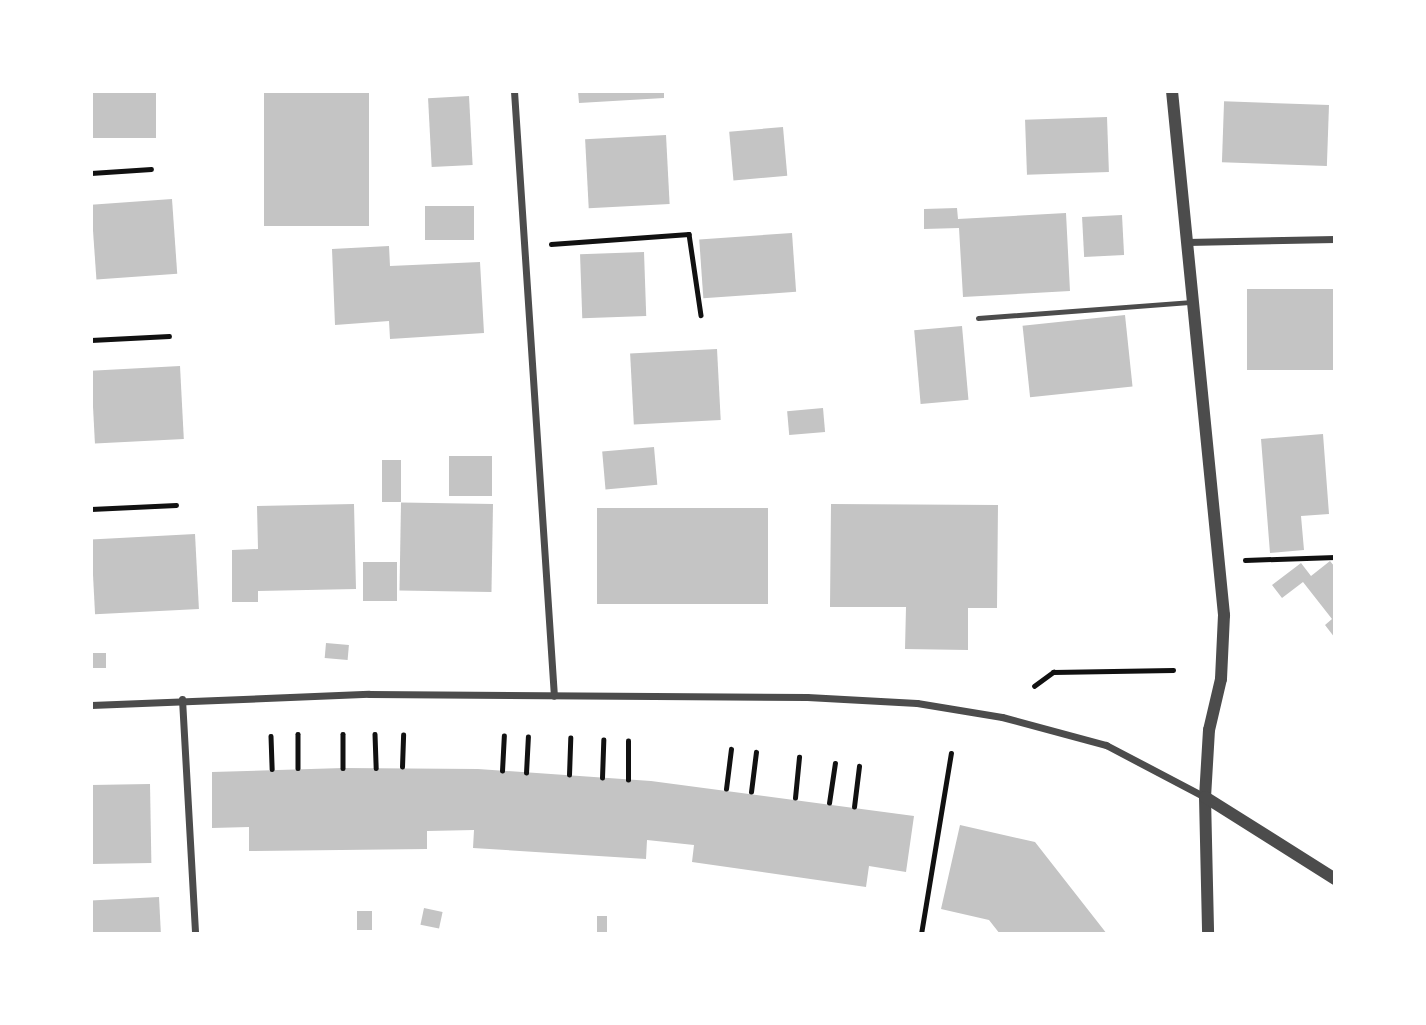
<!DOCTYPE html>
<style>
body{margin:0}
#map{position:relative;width:1426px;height:1025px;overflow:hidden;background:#fff;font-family:"Public Sans",sans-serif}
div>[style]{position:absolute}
.building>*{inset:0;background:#c4c4c4;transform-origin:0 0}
.path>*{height:4.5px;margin:-2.25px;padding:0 2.25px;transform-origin:2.25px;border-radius:2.25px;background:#111}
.service>*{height:5px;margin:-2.5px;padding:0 2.5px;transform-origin:2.5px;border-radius:2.5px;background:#4c4c4c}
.minor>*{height:7px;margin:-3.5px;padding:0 3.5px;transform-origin:3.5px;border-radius:3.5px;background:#4c4c4c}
.tertiary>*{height:12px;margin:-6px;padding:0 6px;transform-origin:6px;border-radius:6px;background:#4c4c4c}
span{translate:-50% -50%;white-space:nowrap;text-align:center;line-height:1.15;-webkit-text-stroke:5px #fff;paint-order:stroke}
.frame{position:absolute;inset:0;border:93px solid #fff;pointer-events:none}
</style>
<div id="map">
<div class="building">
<i style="left:91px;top:91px;width:65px;height:47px"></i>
<i style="left:264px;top:91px;width:105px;height:135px"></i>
<i style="clip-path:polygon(578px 91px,664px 91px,664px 98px,579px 103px)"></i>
<i style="left:469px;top:96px;width:69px;height:41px;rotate:87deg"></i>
<i style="left:1329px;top:105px;width:61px;height:105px;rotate:92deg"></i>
<i style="left:1107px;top:117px;width:55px;height:82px;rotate:88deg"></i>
<i style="left:783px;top:127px;width:49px;height:54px;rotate:85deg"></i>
<i style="left:666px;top:135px;width:69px;height:81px;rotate:87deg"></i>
<i style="left:172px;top:199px;width:75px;height:81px;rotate:86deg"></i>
<i style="left:425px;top:206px;width:49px;height:34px"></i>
<i style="clip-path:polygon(957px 208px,958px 219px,1066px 213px,1070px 291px,963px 297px,959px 228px,924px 229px,924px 209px)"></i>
<i style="left:1122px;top:215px;width:40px;height:40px;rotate:87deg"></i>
<i style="left:792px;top:233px;width:59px;height:93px;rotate:86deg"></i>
<i style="clip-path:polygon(389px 246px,390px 266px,480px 262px,484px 333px,390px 339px,389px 321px,335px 325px,332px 249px)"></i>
<i style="left:644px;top:252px;width:64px;height:64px;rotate:88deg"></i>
<i style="left:1335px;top:289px;width:81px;height:88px;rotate:90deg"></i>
<i style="left:1125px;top:315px;width:72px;height:103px;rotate:84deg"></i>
<i style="left:962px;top:326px;width:74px;height:48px;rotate:85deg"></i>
<i style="left:717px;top:349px;width:71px;height:87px;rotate:87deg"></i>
<i style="left:180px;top:366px;width:73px;height:89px;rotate:87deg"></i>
<i style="left:823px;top:408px;width:24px;height:36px;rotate:85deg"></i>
<i style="clip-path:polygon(1323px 434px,1329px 514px,1301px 516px,1304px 550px,1270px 553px,1261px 439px)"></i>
<i style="left:654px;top:447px;width:38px;height:52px;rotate:85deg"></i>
<i style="left:449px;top:456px;width:43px;height:40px"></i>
<i style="left:382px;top:460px;width:19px;height:42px"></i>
<i style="clip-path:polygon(354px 504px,356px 589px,258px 591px,258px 602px,232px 602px,232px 550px,258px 549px,257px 506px)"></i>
<i style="left:493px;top:504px;width:88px;height:92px;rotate:91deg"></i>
<i style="clip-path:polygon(831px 504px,998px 505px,997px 608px,968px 608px,968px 650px,905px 649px,906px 607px,830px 607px)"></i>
<i style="left:597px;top:508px;width:171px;height:96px"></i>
<i style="left:195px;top:534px;width:75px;height:104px;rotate:87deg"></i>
<i style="clip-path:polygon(1330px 561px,1335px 567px,1335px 638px,1325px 625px,1332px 619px,1303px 582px,1282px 598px,1272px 585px,1301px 563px,1311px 576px)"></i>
<i style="left:363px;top:562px;width:34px;height:39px"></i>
<i style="left:326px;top:643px;width:23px;height:15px;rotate:5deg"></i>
<i style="left:106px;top:653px;width:15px;height:15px;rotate:90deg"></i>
<i style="clip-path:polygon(343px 768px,478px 769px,651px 781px,914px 816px,906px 872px,869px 866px,866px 887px,692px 862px,694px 845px,647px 840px,646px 859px,473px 848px,474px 830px,427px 831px,427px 849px,249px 851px,249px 827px,212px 828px,212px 772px)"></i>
<i style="left:150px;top:784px;width:79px;height:59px;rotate:89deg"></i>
<i style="clip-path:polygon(960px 825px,1035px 842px,1107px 934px,1000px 934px,989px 920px,941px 909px)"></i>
<i style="left:159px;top:897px;width:37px;height:68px;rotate:87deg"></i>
<i style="left:424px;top:908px;width:19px;height:17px;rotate:12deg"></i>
<i style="left:357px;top:911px;width:15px;height:19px"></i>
<i style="left:597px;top:916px;width:10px;height:16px"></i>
</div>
<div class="path">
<i style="left:91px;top:173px;width:60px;rotate:-3.8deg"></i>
<i style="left:551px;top:244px;width:138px;rotate:-4.1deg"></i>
<i style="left:689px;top:234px;width:82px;rotate:81.6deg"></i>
<i style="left:91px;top:340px;width:78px;rotate:-2.9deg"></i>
<i style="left:91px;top:509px;width:85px;rotate:-2.7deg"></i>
<i style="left:1245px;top:560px;width:90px;rotate:-1.9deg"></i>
<i style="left:1034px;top:686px;width:24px;rotate:-36deg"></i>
<i style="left:1053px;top:672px;width:120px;rotate:-1deg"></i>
<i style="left:298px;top:734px;width:34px;rotate:90deg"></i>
<i style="left:343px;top:734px;width:34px;rotate:90deg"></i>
<i style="left:375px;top:734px;width:34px;rotate:88deg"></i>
<i style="left:271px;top:736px;width:33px;rotate:88deg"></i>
<i style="left:402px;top:767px;width:32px;rotate:-88deg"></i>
<i style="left:502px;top:771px;width:35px;rotate:-87deg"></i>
<i style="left:526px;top:773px;width:36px;rotate:-87deg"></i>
<i style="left:569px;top:775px;width:37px;rotate:-88deg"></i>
<i style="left:602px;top:778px;width:38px;rotate:-88deg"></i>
<i style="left:628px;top:780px;width:39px;rotate:-90deg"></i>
<i style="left:726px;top:789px;width:40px;rotate:-82.9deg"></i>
<i style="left:751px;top:792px;width:40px;rotate:-82.9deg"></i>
<i style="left:795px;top:798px;width:41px;rotate:-84.4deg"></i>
<i style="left:829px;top:803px;width:40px;rotate:-81.5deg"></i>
<i style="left:854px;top:807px;width:41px;rotate:-83deg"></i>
<i style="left:397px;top:934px;width:39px"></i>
<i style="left:921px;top:934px;width:183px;rotate:-80.6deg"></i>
</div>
<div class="service">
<i style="left:978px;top:318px;width:215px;rotate:-4.3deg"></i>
</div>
<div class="minor">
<i style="left:514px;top:91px;width:606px;rotate:86.22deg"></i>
<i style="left:1187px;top:242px;width:148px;rotate:-1.2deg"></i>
<i style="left:182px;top:699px;width:235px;rotate:86.8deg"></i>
<i style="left:91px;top:705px;width:278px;rotate:-2.3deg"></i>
<i style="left:369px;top:694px;width:438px;rotate:0.4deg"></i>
<i style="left:807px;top:697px;width:110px;rotate:3.1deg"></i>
<i style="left:917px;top:703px;width:86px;rotate:9.4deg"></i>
<i style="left:1002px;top:717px;width:108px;rotate:15.1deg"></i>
<i style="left:1106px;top:745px;width:112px;rotate:27.7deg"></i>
</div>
<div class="tertiary">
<i style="left:1172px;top:91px;width:527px;rotate:84.33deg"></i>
<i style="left:1224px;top:615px;width:64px;rotate:92.7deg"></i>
<i style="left:1221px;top:679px;width:52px;rotate:103.2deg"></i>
<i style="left:1209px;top:730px;width:67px;rotate:93.4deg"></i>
<i style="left:1205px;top:797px;width:137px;rotate:88.7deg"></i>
<i style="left:1205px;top:797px;width:154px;rotate:32.2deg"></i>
</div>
<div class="frame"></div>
</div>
